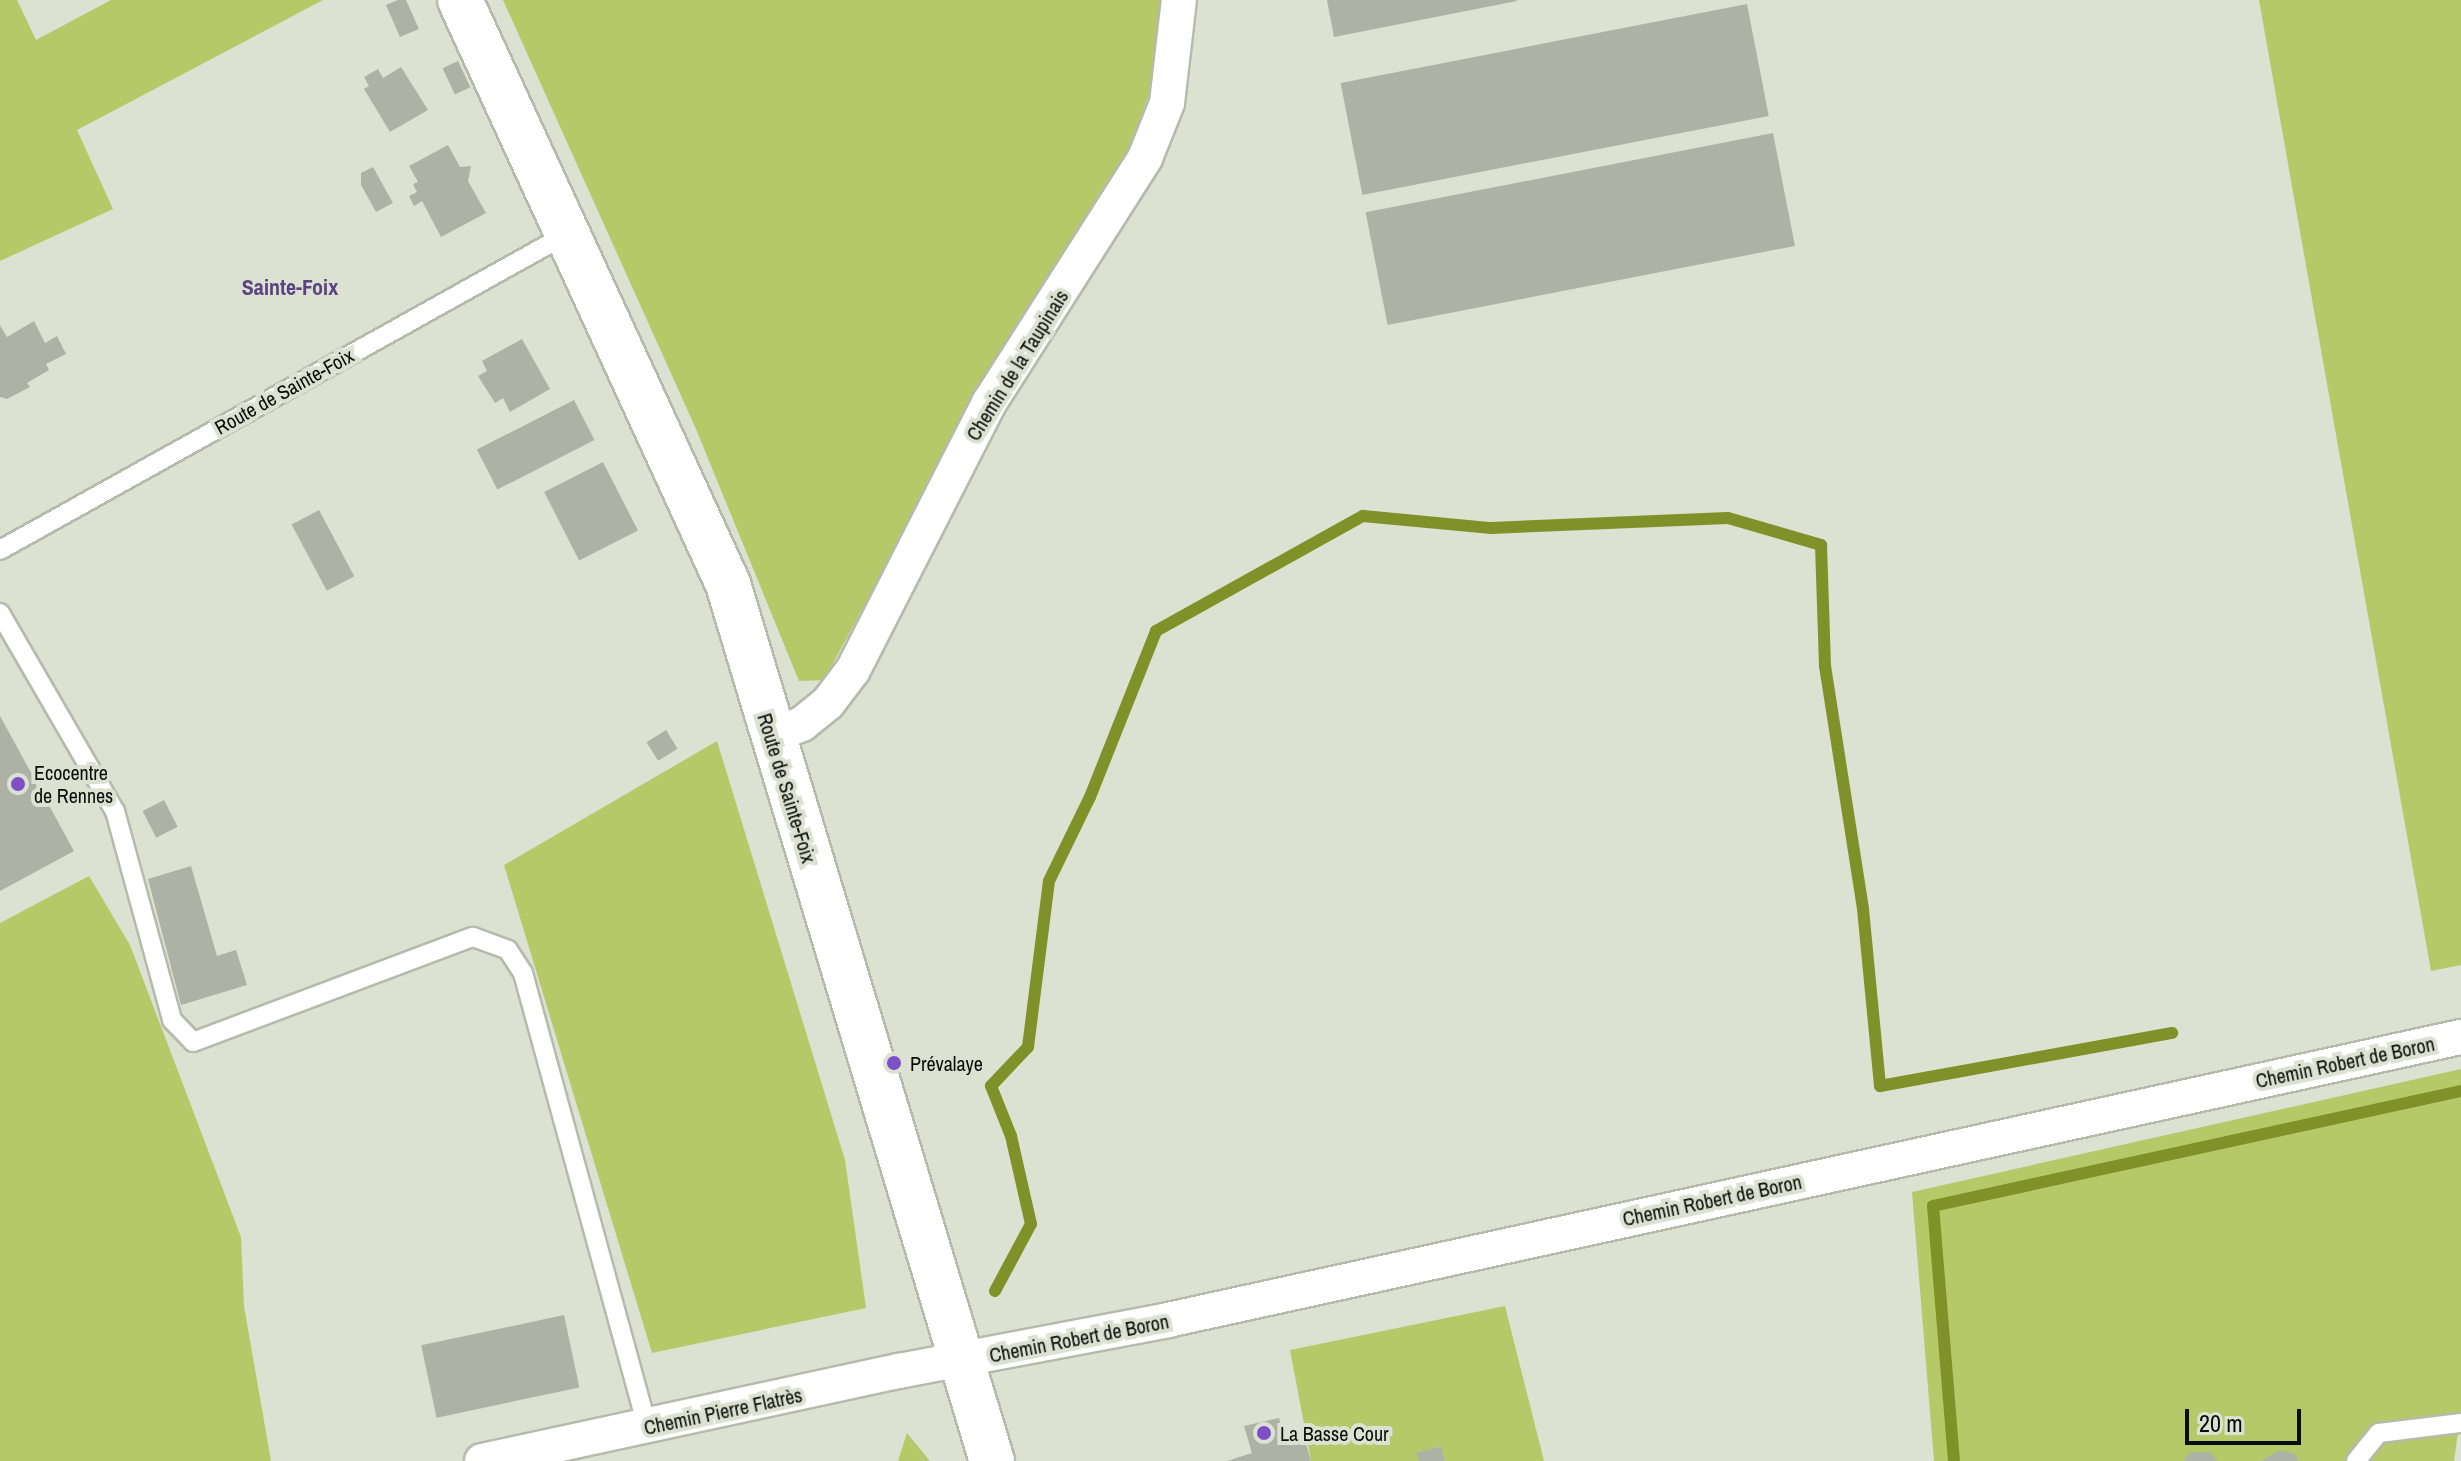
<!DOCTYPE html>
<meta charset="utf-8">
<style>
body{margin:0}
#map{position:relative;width:2461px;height:1461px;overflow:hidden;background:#dde1d2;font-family:"Archivo Narrow",sans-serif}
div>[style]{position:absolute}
.green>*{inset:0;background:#b7c869}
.stream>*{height:12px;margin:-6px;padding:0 6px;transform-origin:6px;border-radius:6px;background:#819129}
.building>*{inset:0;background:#aeb2a4;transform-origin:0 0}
.roads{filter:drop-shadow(2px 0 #b6baab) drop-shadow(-2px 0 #b6baab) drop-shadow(0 2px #b6baab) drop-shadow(0 -2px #b6baab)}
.lane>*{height:18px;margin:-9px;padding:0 9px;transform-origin:9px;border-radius:9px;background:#fff}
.street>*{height:34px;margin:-17px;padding:0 17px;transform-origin:17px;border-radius:17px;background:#fff}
.secondary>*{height:44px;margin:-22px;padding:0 22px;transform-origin:22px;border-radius:22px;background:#fff}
.dots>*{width:22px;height:22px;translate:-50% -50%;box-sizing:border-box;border:4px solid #dde1d2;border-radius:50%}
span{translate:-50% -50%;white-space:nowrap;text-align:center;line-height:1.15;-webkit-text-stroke:8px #dde1d2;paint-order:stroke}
.street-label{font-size:20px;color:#0b0c07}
.poi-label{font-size:20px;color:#0b0c07}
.left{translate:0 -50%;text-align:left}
.neighbourhood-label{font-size:22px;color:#594481;font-weight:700}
.scale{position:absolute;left:2185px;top:1409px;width:116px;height:36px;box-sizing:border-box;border:4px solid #0b0c07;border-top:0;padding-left:10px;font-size:24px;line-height:28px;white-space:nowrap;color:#0b0c07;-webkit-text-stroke:6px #dde1d2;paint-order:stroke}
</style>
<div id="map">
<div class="green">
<i style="clip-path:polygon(0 0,17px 0,36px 40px,111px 0,323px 0,77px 130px,113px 209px,0 261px)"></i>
<i style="clip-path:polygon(503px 0,1162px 0,1151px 89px,1118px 176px,967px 414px,824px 680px,799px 681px,696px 429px)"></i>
<i style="clip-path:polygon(2259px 0,2461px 0,2461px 965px,2431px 971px)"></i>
<i style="clip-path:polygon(717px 741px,845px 1160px,866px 1308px,652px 1353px,504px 865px)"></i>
<i style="clip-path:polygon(89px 876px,130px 945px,241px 1237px,244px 1306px,271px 1461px,0 1461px,0 923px)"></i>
<i style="clip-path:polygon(2461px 1069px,2461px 1411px,2454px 1461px,1934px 1461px,1912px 1192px)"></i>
<i style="clip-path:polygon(1505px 1306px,1544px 1461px,1445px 1461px,1440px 1446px,1417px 1453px,1419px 1461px,1311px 1461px,1290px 1350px)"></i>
<i style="clip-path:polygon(907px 1433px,929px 1460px,930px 1461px,898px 1461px)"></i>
</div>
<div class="stream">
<i style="left:995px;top:1291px;width:76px;rotate:-61.8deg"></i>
<i style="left:1031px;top:1224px;width:90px;rotate:-102.8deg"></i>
<i style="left:1011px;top:1136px;width:54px;rotate:-111.8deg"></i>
<i style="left:991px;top:1086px;width:54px;rotate:-46.5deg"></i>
<i style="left:1028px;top:1047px;width:167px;rotate:-82.8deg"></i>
<i style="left:1049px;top:881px;width:93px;rotate:-64deg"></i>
<i style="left:1090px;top:797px;width:179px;rotate:-68.3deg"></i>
<i style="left:1156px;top:631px;width:237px;rotate:-29.1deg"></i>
<i style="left:1363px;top:516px;width:129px;rotate:5.4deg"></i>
<i style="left:1491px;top:528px;width:237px;rotate:-2.4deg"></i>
<i style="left:1728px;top:518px;width:97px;rotate:16.2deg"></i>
<i style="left:1821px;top:545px;width:121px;rotate:88.1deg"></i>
<i style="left:1825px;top:666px;width:246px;rotate:81.1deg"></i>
<i style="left:1863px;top:909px;width:178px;rotate:84.5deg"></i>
<i style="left:1880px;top:1086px;width:297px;rotate:-10.3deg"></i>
<i style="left:1954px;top:1461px;width:256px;rotate:-94.7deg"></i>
<i style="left:1933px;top:1206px;width:540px;rotate:-12.29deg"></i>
</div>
<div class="building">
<i style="clip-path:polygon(398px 0,406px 0,419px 29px,400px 37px,386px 5px)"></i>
<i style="clip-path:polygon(1327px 0,1516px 0,1517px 1px,1334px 37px)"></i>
<i style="left:1747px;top:4px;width:114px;height:414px;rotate:79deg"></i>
<i style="left:458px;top:61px;width:29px;height:17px;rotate:65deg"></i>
<i style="clip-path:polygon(401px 67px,428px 110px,390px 132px,364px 89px,369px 86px,364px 77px,378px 69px,383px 78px)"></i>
<i style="left:1773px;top:133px;width:115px;height:415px;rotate:79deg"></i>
<i style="clip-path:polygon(448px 145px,460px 167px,471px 166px,468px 181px,486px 213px,441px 237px,422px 201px,414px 206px,409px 196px,417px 192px,413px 184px,418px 182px,409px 166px)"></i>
<i style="clip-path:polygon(373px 167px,393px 203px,376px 212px,361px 185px,361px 173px)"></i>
<i style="clip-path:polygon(34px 321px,45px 343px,57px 336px,66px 354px,46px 364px,49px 370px,27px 383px,30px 387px,7px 399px,0 397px,0 325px,7px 337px)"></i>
<i style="clip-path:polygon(522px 339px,550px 389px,510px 412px,503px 398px,495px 403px,478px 376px,487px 371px,482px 361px)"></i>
<i style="left:574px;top:400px;width:45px;height:109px;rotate:63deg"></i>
<i style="left:603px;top:462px;width:77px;height:66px;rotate:63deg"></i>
<i style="left:319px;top:510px;width:75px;height:31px;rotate:62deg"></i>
<i style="clip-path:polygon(0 716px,74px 851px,0 891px)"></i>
<i style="left:666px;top:730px;width:22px;height:23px;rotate:58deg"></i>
<i style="left:164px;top:800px;width:30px;height:24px;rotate:63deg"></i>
<i style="clip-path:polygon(191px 866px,217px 956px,236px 950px,247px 985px,181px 1005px,148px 879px)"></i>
<i style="left:564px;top:1315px;width:74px;height:146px;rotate:78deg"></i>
<i style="clip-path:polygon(1279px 1418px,1286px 1445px,1305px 1440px,1311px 1461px,1227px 1461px,1252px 1453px,1244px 1426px)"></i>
<i style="clip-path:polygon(1441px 1446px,1445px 1461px,1419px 1461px,1416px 1453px)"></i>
<i style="clip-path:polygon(2279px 1450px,2295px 1454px,2299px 1461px,2261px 1461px)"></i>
<i style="clip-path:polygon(2191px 1452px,2209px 1452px,2218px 1461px,2183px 1461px)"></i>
</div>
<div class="roads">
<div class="lane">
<i style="left:0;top:550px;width:649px;rotate:-29.13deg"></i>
<i style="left:0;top:613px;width:229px;rotate:59.9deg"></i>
<i style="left:115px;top:811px;width:217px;rotate:74.7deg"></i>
<i style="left:172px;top:1020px;width:30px;rotate:46deg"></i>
<i style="left:193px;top:1042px;width:299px;rotate:-20.6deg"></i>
<i style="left:473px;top:937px;width:37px;rotate:20deg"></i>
<i style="left:508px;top:950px;width:27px;rotate:57deg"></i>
<i style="left:523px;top:973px;width:471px;rotate:74.7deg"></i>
<i style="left:2356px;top:1461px;width:36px;rotate:-51deg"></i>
<i style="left:2379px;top:1433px;width:83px;rotate:-7deg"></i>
</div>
<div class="street">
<i style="left:771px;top:736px;width:33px;rotate:-21deg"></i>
<i style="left:802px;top:724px;width:33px;rotate:-39deg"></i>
<i style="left:828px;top:703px;width:41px;rotate:-52.9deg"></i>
<i style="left:853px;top:670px;width:300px;rotate:-63deg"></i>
<i style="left:989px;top:403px;width:290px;rotate:-57.5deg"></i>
<i style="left:1145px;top:158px;width:59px;rotate:-68.2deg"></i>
<i style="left:1167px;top:103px;width:104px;rotate:-83.4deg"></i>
<i style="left:482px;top:1461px;width:427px;rotate:-12.2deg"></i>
<i style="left:899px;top:1371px;width:274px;rotate:-10.7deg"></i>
<i style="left:1168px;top:1320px;width:1324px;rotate:-12.35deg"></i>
</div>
<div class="secondary">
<i style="left:460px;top:0;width:643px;rotate:65.35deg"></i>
<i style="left:728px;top:584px;width:916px;rotate:73.25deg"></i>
</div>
</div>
<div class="dots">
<i style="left:18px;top:784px;background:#7e50c8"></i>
<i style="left:894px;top:1063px;background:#7e50c8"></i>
<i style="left:1264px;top:1433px;background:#7e50c8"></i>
</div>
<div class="street-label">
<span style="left:1017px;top:365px;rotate:-58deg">Chemin de la Taupinais</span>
<span style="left:284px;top:391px;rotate:-29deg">Route de Sainte-Foix</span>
<span style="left:787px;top:788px;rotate:73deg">Route de Sainte-Foix</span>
<span style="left:2345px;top:1062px;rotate:-12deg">Chemin Robert de Boron</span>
<span style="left:1712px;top:1200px;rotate:-12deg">Chemin Robert de Boron</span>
<span style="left:1079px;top:1338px;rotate:-11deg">Chemin Robert de Boron</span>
<span style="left:723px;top:1411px;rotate:-12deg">Chemin Pierre Flatrès</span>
</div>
<div class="poi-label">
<span class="left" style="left:34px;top:784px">Ecocentre<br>de Rennes</span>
<span class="left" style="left:910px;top:1063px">Prévalaye</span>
<span class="left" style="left:1280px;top:1433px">La Basse Cour</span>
</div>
<div class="neighbourhood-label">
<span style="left:290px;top:288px">Sainte-Foix</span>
</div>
<div class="scale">20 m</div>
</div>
